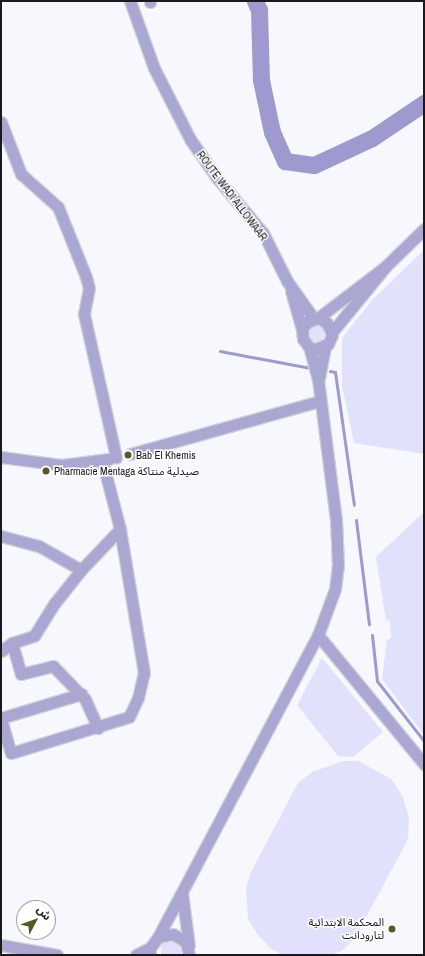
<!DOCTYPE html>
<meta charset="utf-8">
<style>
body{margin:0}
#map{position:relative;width:425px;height:956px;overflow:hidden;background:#f7f7fe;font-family:"Archivo Narrow","Noto Sans Arabic",sans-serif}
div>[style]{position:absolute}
.green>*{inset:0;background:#e2e1fb}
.round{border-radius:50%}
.stream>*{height:3px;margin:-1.5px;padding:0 1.5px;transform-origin:1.5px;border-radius:1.5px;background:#9e9acf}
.river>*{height:17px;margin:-8.5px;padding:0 8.5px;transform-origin:8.5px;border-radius:8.5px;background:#9e9acf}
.roads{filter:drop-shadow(1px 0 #d3d3da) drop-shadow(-1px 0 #d3d3da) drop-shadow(0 1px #d3d3da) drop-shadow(0 -1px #d3d3da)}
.minor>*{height:11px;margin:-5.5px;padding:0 5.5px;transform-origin:5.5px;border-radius:5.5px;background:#aaa7d2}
.dots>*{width:11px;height:11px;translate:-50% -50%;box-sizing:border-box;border:2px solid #fff;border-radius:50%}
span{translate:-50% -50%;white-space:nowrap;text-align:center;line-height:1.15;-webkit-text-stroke:3px #fff;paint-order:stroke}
.street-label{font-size:11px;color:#19191e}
.poi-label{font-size:11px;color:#19191e}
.left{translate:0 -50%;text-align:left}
.right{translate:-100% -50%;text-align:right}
.frame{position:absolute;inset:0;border:2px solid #19191e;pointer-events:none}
.north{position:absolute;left:16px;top:900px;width:40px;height:40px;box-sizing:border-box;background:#fff;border:1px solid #a3a3a5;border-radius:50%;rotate:49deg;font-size:11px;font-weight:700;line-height:16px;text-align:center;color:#19191e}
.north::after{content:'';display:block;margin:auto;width:14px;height:18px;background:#5a5926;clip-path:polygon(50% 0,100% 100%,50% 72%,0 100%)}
</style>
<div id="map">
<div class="green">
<i style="clip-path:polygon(424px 250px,424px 454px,354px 443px,342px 386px,342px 338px,373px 299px)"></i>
<i class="round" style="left:307px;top:324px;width:18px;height:18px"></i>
<i style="clip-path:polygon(424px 512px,424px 735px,382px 679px,387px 640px,391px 638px,390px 620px,386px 621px,376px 557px)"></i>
<i style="clip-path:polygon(322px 658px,383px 732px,353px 757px,338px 756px,297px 705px)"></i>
<i style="clip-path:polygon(343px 761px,358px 761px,391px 779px,402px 795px,409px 817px,408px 839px,356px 936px,342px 951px,330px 955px,283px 955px,271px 949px,258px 935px,248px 919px,246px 888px,251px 872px,298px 783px,312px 772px)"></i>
<i style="clip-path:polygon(168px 938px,180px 940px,182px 955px,161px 955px,161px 943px)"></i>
</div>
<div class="stream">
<i style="left:220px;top:351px;width:92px;rotate:10.7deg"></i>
<i style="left:330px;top:371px;width:5px;rotate:11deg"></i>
<i style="left:335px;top:372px;width:134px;rotate:81.9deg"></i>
<i style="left:356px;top:520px;width:105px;rotate:82.9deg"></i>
<i style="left:372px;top:635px;width:46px;rotate:83.8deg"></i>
<i style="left:377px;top:681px;width:76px;rotate:51.9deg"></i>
</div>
<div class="river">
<i style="left:255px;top:1px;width:10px;rotate:66deg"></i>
<i style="left:259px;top:10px;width:70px;rotate:88.4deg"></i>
<i style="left:261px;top:80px;width:53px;rotate:78.1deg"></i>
<i style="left:272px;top:132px;width:32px;rotate:66deg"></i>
<i style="left:285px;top:161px;width:29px;rotate:8deg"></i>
<i style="left:314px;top:165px;width:64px;rotate:-25deg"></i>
<i style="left:372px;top:138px;width:63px;rotate:-33.9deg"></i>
</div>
<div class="roads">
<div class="minor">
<i style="left:130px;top:1px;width:71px;rotate:70.3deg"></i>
<i style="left:154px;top:68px;width:80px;rotate:63.1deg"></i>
<i style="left:190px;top:139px;width:47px;rotate:55.3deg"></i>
<i style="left:217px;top:178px;width:72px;rotate:50.1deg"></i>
<i style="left:263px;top:233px;width:54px;rotate:63.4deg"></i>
<i style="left:287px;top:281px;width:47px;rotate:54.6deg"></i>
<i style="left:150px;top:1px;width:1px;rotate:90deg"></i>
<i style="left:1px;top:122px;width:56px;rotate:69deg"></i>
<i style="left:21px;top:174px;width:50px;rotate:41.7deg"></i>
<i style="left:58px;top:207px;width:75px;rotate:68.2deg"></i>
<i style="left:86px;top:277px;width:11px;rotate:75deg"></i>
<i style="left:89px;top:288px;width:26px;rotate:101deg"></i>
<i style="left:84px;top:314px;width:147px;rotate:77.4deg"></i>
<i style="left:291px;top:291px;width:40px;rotate:74deg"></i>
<i style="left:318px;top:318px;width:10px;rotate:29deg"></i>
<i style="left:327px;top:323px;width:13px;rotate:67deg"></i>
<i style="left:332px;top:335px;width:10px;rotate:114deg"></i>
<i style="left:328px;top:344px;width:14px;rotate:159deg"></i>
<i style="left:315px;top:349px;width:6px;rotate:-162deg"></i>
<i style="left:309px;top:347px;width:10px;rotate:-127deg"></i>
<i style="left:303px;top:339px;width:10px;rotate:-96deg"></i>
<i style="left:302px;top:329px;width:9px;rotate:-54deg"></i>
<i style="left:307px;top:322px;width:12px;rotate:-20deg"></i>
<i style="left:318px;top:318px;width:86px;rotate:-37.4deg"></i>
<i style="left:332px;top:332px;width:85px;rotate:-50.7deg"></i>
<i style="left:386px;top:266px;width:53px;rotate:-44.2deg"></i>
<i style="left:319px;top:378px;width:33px;rotate:-79deg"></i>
<i style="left:130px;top:454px;width:197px;rotate:-15.6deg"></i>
<i style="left:1px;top:457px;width:62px;rotate:7.5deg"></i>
<i style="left:62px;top:465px;width:47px;rotate:-7.3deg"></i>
<i style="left:1px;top:536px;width:39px;rotate:15deg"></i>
<i style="left:39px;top:546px;width:48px;rotate:29.7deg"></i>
<i style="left:318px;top:635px;width:167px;rotate:50.6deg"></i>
<i style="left:12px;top:643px;width:32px;rotate:74deg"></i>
<i style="left:21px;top:674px;width:33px;rotate:-14deg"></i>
<i style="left:53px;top:666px;width:46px;rotate:45.9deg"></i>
<i style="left:85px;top:699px;width:32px;rotate:66deg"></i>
<i style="left:1px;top:651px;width:14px;rotate:-36deg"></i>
<i style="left:12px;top:643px;width:23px;rotate:-18deg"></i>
<i style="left:34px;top:636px;width:38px;rotate:-58deg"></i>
<i style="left:54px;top:604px;width:43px;rotate:-51.5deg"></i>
<i style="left:81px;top:570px;width:57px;rotate:-46.4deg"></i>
<i style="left:120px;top:529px;width:71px;rotate:-104.6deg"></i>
<i style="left:1px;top:718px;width:84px;rotate:-16.7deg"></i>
<i style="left:1px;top:719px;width:35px;rotate:74deg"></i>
<i style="left:11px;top:753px;width:123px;rotate:-17deg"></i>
<i style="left:129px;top:717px;width:21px;rotate:-65deg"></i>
<i style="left:138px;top:698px;width:26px;rotate:-77deg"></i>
<i style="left:144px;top:673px;width:146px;rotate:-99.5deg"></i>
<i style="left:182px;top:893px;width:53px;rotate:82.5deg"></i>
<i style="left:158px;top:937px;width:342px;rotate:-62.1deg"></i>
<i style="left:318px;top:635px;width:49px;rotate:-69.7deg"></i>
<i style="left:335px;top:589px;width:23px;rotate:-83deg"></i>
<i style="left:338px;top:566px;width:46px;rotate:-92.5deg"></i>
<i style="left:336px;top:520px;width:141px;rotate:-97.3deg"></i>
<i style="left:318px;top:380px;width:34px;rotate:-105deg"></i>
<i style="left:1px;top:945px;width:57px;rotate:10.1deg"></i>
<i style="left:136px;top:955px;width:16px;rotate:-27deg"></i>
<i style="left:150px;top:955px;width:7px;rotate:-90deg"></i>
<i style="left:150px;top:948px;width:14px;rotate:-54deg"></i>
<i style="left:158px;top:937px;width:15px;rotate:-11deg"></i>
<i style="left:173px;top:934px;width:15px;rotate:32deg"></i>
<i style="left:186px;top:942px;width:13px;rotate:77deg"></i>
</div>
</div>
<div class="dots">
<i style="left:128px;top:455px;background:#5a5926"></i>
<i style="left:46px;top:471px;background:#5a5926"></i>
<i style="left:392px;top:929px;background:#5a5926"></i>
</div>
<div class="street-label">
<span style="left:232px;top:196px;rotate:53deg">ROUTE WADI ALLOWAAR</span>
</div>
<div class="poi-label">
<span class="left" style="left:136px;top:455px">Bab El Khemis</span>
<span class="left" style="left:54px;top:471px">Pharmacie Mentaga صيدلية منتاكة</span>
<span class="right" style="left:384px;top:929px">المحكمة الابتدائية<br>لتارودانت</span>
</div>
<div class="frame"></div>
<div class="north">ش</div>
</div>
